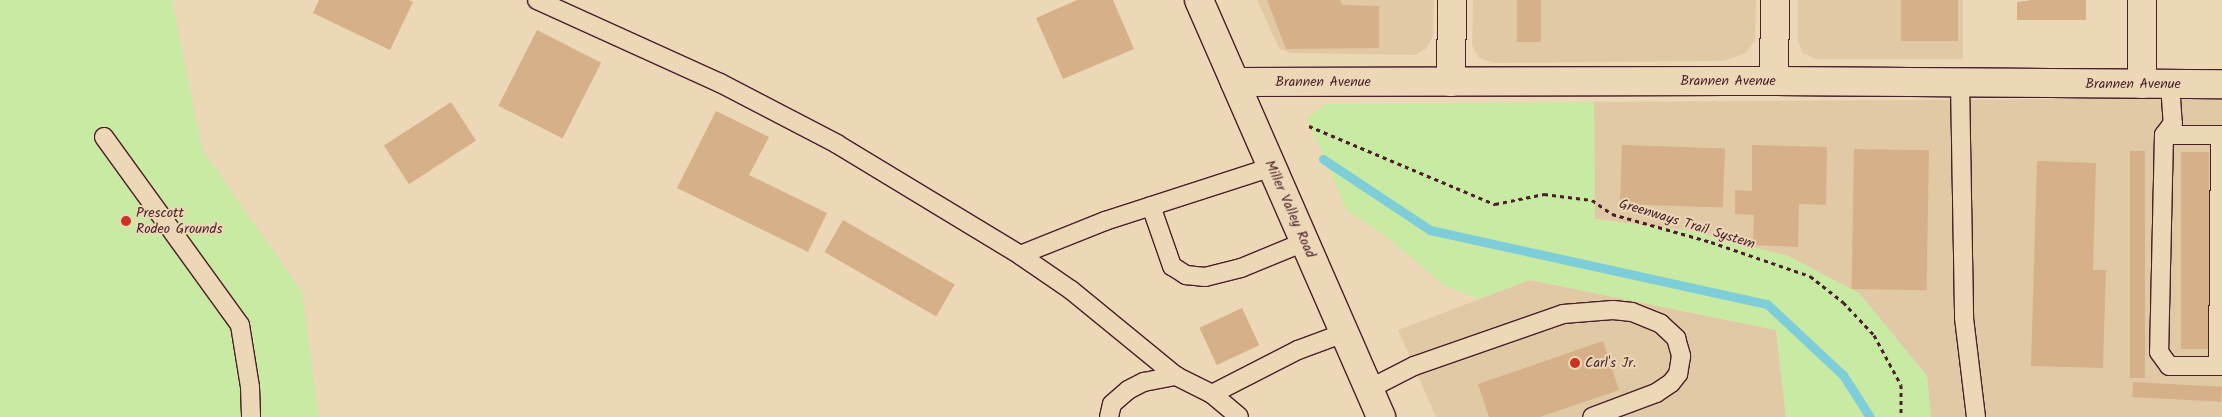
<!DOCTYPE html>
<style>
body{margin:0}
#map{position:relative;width:2222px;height:417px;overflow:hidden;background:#ecd8b6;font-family:Kalam,sans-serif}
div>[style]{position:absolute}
.built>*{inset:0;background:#e2c9a6}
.green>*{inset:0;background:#c8eaa3}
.stream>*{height:9px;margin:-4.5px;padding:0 4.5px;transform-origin:4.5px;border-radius:4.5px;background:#7eced9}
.building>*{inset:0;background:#d6b088;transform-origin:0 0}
.path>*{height:3px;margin-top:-1.5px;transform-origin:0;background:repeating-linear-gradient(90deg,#4a1f2b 0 4px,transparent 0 8px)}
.roads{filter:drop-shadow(1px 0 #4a1f2b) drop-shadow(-1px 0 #4a1f2b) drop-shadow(0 1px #4a1f2b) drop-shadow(0 -1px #4a1f2b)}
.lane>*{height:18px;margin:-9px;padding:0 9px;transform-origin:9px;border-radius:9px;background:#ecd8b6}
.street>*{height:28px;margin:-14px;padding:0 14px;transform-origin:14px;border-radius:14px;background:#ecd8b6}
.secondary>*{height:28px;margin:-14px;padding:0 14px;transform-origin:14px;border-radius:14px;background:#ecd8b6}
.dots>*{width:14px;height:14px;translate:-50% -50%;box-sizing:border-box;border:2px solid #ecd8b6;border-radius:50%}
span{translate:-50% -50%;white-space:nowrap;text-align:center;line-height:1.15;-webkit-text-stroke:4px #ecd8b6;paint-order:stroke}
.street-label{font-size:14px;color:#4a1f2b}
.poi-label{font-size:14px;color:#4a1f2b}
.left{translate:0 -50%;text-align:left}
</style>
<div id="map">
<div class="built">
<i style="clip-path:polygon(1257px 0,1434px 0,1433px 36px,1426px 49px,1415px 55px,1291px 53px,1280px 49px,1276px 42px)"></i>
<i style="clip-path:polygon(1473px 0,1756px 0,1755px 40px,1746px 53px,1723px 61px,1493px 63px,1478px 57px,1472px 45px)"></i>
<i style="clip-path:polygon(1798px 0,1963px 0,1963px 59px,1816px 59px,1803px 53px,1798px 41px)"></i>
<i style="clip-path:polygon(2222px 98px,2222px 417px,1931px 417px,1927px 376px,1859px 293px,1788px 256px,1692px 231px,1595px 219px,1594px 102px)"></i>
<i style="clip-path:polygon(1530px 280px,1776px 330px,1786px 417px,1436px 417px,1398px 330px)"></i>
</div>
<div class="green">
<i style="clip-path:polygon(0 0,172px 0,202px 149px,302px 292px,319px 417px,0 417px)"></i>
<i style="clip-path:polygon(1594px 102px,1595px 219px,1692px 231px,1788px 256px,1859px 293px,1927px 376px,1931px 417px,1786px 417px,1776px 330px,1530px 280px,1479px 299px,1445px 286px,1383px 234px,1347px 211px,1307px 118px,1326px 104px)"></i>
</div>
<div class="stream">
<i style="left:1323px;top:159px;width:128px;rotate:33.6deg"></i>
<i style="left:1430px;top:230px;width:345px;rotate:12.4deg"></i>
<i style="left:1767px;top:304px;width:104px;rotate:43.1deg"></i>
<i style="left:1843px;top:375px;width:50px;rotate:57.3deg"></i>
</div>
<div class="building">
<i style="clip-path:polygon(319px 0,409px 0,413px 2px,390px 50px,313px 13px)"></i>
<i style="clip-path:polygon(1077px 0,1113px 0,1134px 49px,1063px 79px,1036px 18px)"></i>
<i style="clip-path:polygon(1267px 0,1340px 0,1342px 5px,1379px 6px,1379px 48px,1286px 49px)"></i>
<i style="left:1517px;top:0;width:24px;height:42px"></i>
<i style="left:1901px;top:0;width:57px;height:41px"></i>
<i style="clip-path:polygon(2032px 0,2086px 0,2086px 20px,2017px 20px,2017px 2px)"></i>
<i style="left:537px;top:30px;width:72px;height:85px;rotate:27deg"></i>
<i style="left:451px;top:102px;width:46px;height:80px;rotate:57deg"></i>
<i style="clip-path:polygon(716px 111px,769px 137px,749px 175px,827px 213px,808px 252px,677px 188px)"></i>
<i style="left:1622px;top:145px;width:103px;height:59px;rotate:2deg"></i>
<i style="clip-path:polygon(1752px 145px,1827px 147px,1826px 205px,1799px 204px,1798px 247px,1753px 245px,1754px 215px,1735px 214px,1735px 190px,1752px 191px)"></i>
<i style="left:1854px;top:149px;width:75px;height:140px;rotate:1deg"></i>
<i style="left:2130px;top:151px;width:15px;height:227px"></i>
<i style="left:2181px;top:152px;width:28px;height:197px"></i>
<i style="clip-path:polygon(2037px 161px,2096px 163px,2093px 270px,2106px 270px,2103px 368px,2031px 366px)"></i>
<i style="left:843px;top:220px;width:129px;height:37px;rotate:30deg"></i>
<i style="left:1242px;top:308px;width:41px;height:47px;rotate:65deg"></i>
<i style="clip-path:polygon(1603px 341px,1619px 390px,1540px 417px,1489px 417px,1478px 384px)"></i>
<i style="left:2133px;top:382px;width:89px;height:15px;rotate:3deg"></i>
</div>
<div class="path">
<i style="left:1309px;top:126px;width:202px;rotate:22.8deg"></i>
<i style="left:1495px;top:204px;width:50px;rotate:-11.5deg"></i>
<i style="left:1544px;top:194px;width:48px;rotate:7.1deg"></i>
<i style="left:1592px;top:200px;width:24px;rotate:35deg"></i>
<i style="left:1612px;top:214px;width:103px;rotate:15.8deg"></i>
<i style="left:1711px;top:242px;width:105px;rotate:19deg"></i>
<i style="left:1810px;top:276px;width:42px;rotate:38.2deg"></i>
<i style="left:1843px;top:302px;width:45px;rotate:46.8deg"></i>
<i style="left:1874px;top:335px;width:57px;rotate:61.6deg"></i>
<i style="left:1901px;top:385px;width:32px;rotate:90deg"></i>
</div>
<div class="roads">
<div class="lane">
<i style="left:537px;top:0;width:201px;rotate:24.4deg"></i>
<i style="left:720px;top:83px;width:132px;rotate:27.5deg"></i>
<i style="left:837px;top:144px;width:214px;rotate:31.2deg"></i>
<i style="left:1020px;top:255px;width:62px;rotate:34.5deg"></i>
<i style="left:1071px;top:290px;width:136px;rotate:39.3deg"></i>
<i style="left:1176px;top:376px;width:40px;rotate:26.6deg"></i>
<i style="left:1212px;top:394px;width:35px;rotate:40deg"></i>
<i style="left:1960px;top:82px;width:236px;rotate:89deg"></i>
<i style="left:1964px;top:318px;width:100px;rotate:83.1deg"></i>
<i style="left:2170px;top:84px;width:39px;rotate:86deg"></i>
<i style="left:2173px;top:123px;width:15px;rotate:127deg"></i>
<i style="left:2164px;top:135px;width:58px"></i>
<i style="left:2164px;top:135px;width:217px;rotate:91.3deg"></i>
<i style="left:2159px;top:352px;width:17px;rotate:54deg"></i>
<i style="left:2169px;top:366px;width:53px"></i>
<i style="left:104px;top:137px;width:232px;rotate:54.1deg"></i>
<i style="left:240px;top:325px;width:63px;rotate:80.8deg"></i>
<i style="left:250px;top:387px;width:30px;rotate:88deg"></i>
<i style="left:1151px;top:206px;width:64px;rotate:70.7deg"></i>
<i style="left:1172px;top:266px;width:17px;rotate:33deg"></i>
<i style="left:1186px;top:275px;width:19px;rotate:6deg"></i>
<i style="left:1205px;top:277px;width:37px;rotate:-14deg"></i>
<i style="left:1241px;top:268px;width:68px;rotate:-22.4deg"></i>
<i style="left:1020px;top:255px;width:92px;rotate:-21.8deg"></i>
<i style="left:1105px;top:221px;width:176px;rotate:-17.9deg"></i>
<i style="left:2218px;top:365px;width:230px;rotate:-89.5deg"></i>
<i style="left:1369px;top:389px;width:51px;rotate:-27.1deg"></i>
<i style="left:1414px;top:366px;width:158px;rotate:-19.2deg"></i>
<i style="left:1563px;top:314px;width:50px;rotate:-4.6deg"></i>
<i style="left:1613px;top:310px;width:19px;rotate:6deg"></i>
<i style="left:1632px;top:312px;width:31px;rotate:22deg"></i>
<i style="left:1661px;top:324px;width:21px;rotate:43deg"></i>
<i style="left:1676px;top:338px;width:19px;rotate:74deg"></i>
<i style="left:1681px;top:356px;width:18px;rotate:99deg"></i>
<i style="left:1678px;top:374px;width:11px;rotate:128deg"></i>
<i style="left:1671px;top:383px;width:18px;rotate:146deg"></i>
<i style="left:1656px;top:393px;width:68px;rotate:159.4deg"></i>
<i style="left:1212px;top:394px;width:97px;rotate:-27.1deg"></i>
<i style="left:1298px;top:350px;width:49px;rotate:-20.3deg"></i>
<i style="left:1109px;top:417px;width:13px;rotate:-77deg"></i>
<i style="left:1112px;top:404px;width:21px;rotate:-41deg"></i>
<i style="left:1128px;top:390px;width:18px;rotate:-27deg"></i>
<i style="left:1144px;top:382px;width:33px;rotate:-11deg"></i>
</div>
<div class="street">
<i style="left:1774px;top:81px;width:81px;rotate:-89.3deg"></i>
<i style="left:1235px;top:82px;width:539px;rotate:-0.11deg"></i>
<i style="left:1774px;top:81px;width:448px;rotate:0.4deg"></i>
<i style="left:1451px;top:82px;width:82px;rotate:-89.3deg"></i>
<i style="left:2142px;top:84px;width:84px;rotate:-90deg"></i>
</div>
<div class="secondary">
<i style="left:1199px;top:0;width:455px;rotate:66.4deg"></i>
</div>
</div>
<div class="dots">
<i style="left:126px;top:221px;background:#c8321e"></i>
<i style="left:1575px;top:363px;background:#c8321e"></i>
</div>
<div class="street-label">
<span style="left:1728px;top:81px">Brannen Avenue</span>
<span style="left:1323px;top:82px">Brannen Avenue</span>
<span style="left:2133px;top:84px">Brannen Avenue</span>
<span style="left:1290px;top:209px;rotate:66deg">Miller Valley Road</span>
<span style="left:1687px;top:224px;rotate:17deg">Greenways Trail System</span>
</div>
<div class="poi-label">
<span class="left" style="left:136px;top:221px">Prescott<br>Rodeo Grounds</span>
<span class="left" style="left:1585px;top:363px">Carl's Jr.</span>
</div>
</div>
